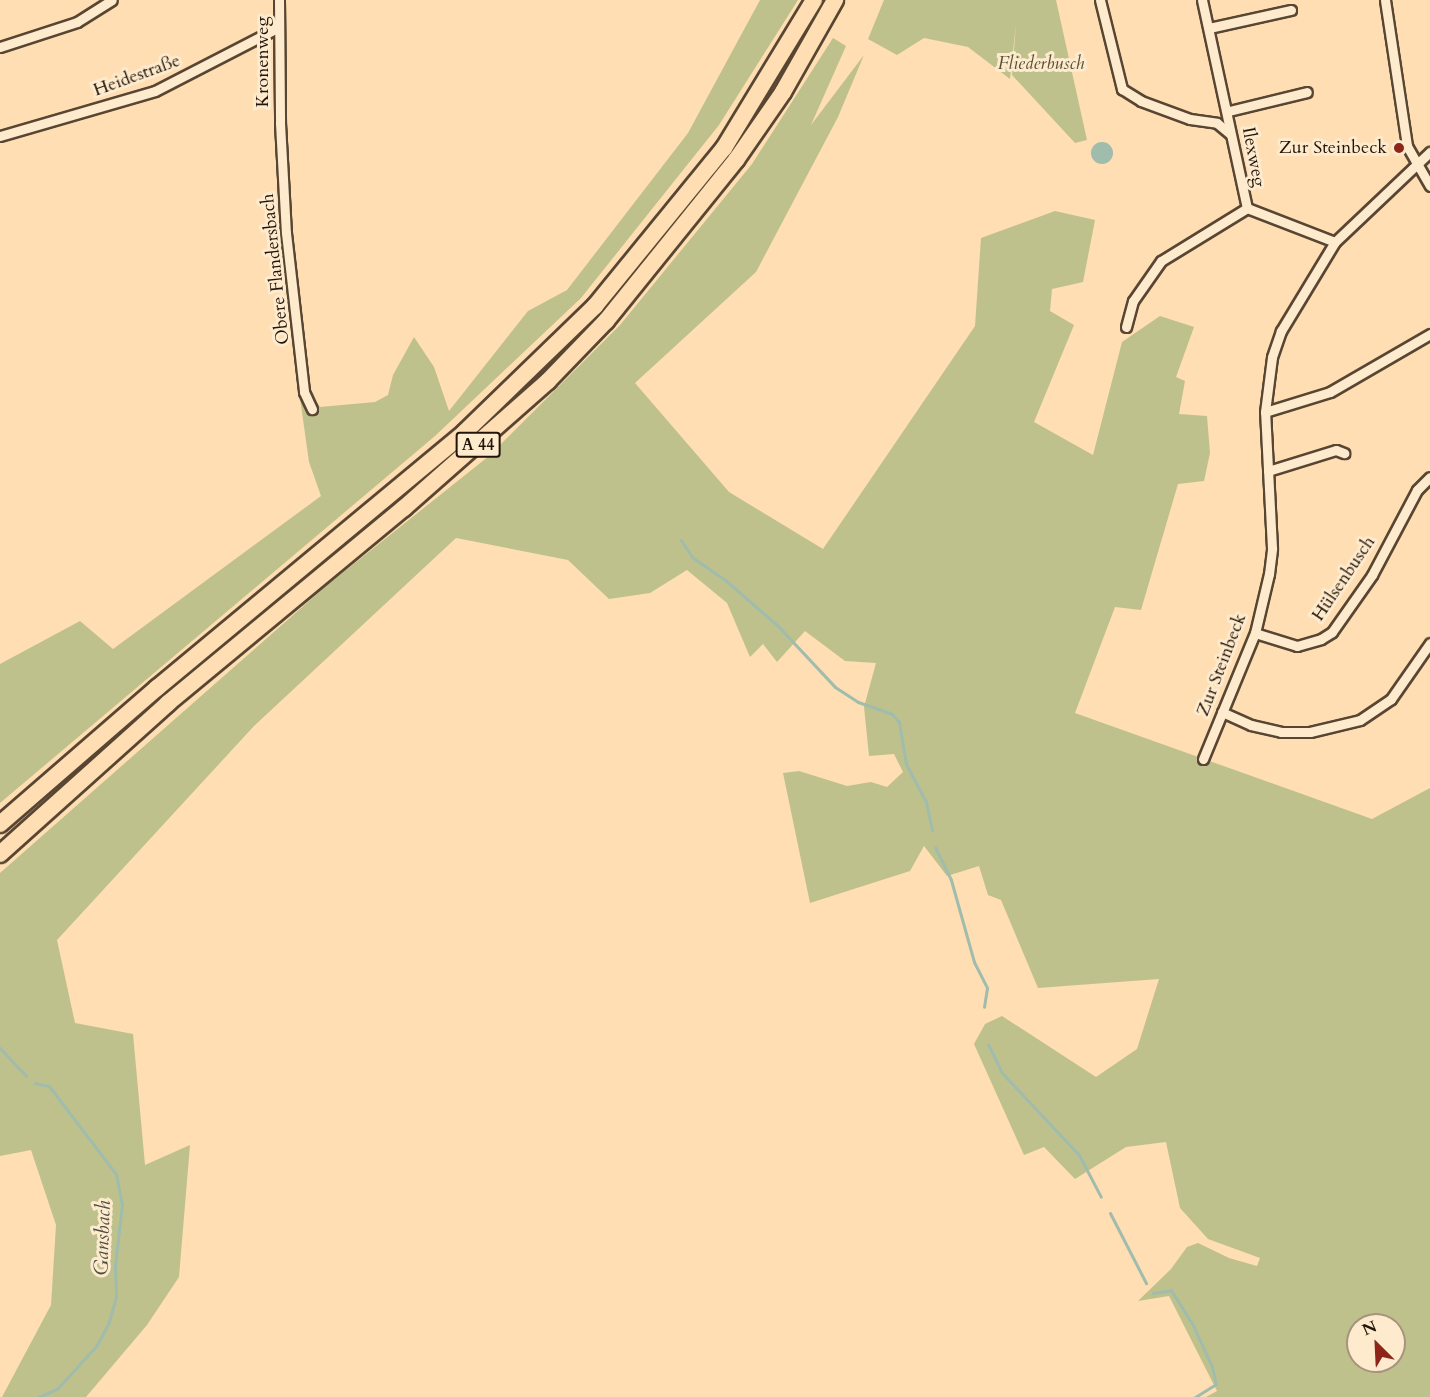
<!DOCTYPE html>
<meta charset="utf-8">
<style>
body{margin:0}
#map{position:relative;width:1430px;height:1397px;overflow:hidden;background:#fedeb2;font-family:Cardo,serif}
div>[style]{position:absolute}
.green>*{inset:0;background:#bfc18c}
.water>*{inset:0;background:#a0bcad}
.round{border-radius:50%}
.stream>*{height:3px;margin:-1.5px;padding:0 1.5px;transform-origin:1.5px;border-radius:1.5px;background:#a0bcad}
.roads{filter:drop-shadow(2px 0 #584632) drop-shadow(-2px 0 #584632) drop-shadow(0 2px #584632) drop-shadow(0 -2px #584632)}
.street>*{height:9px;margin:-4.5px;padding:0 4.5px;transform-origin:4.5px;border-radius:4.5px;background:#feeacd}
.highway>*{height:16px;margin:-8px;padding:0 8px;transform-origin:8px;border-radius:8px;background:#fedeb2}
.dots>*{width:16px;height:16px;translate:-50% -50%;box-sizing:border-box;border:3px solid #feeacd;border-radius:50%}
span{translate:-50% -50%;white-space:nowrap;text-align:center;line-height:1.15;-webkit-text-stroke:6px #feeacd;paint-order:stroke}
.shield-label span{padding:2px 4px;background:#feeacd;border:2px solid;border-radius:4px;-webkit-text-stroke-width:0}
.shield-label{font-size:16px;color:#211408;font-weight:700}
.street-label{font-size:18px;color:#211408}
.park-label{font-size:18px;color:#585136;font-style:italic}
.poi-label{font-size:18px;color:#211408}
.right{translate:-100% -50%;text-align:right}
.water-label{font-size:20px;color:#4d4f42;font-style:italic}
.north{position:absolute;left:1346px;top:1313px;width:60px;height:60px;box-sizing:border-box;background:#feeacd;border:2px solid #a6947e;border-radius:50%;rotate:336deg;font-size:16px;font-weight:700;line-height:24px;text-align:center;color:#211408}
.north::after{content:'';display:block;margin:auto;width:21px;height:27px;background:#8f2418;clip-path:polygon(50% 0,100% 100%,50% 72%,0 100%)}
</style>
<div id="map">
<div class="green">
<i style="clip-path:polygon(760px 0,798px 0,719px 125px,581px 298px,435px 436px,0 803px,0 664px,80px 621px,113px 649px,321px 496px,309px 462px,299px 391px,308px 389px,320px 407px,375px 402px,388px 395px,393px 375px,414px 337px,434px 367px,449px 411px,528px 311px,567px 290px,688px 133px)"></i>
<i style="clip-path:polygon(884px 0,1056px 0,1087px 140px,1075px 143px,1012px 75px,1016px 24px,1010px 79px,968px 47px,924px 38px,897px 55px,868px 39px)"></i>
<i style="clip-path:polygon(evenodd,833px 38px,846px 46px,811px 125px,864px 55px,838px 117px,756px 272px,635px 383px,729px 492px,823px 549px,975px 326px,981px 238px,1055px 211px,1095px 220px,1083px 282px,1052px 289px,1050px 311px,1074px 325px,1034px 422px,1093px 455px,1122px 342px,1160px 316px,1194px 327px,1176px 377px,1185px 381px,1179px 414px,1207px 416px,1210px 453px,1204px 481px,1178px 484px,1141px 610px,1115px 607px,1075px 713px,1372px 819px,1430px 788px,1430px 1397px,1206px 1397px,1217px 1391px,1169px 1296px,1138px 1301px,1171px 1269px,1187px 1247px,1198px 1243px,1229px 1258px,1257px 1266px,1260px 1258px,1208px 1239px,1180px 1208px,1166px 1142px,1126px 1147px,1075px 1179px,1044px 1147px,1024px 1155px,974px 1044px,985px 1024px,1002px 1016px,1096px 1077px,1137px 1049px,1159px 979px,1038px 988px,1001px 900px,988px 895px,979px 866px,947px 876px,924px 846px,910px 871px,810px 903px,783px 773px,799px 771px,847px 786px,871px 782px,887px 787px,903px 772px,894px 754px,869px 756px,864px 707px,876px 663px,845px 661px,805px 631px,777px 662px,763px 644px,750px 657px,727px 603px,687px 570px,650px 593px,609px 599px,568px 560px,456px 538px,254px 726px,57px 940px,75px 1023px,133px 1034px,145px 1165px,190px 1145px,179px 1277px,147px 1325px,86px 1397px,2px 1397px,51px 1305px,56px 1225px,31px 1150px,0 1156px,0 873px,326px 586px,489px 456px,620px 325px,752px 164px,833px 38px,1358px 1325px,1394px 1325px,1394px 1361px,1358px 1361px,1358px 1325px)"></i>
</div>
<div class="water">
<i class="round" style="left:1091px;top:142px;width:22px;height:22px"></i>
</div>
<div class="stream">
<i style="left:681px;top:540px;width:20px;rotate:57deg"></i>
<i style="left:692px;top:557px;width:39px;rotate:35deg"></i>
<i style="left:724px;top:579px;width:72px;rotate:41deg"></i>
<i style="left:778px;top:626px;width:83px;rotate:46.9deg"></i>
<i style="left:835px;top:687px;width:27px;rotate:33deg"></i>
<i style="left:858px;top:702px;width:36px;rotate:19deg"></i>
<i style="left:892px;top:714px;width:11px;rotate:49deg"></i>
<i style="left:899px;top:722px;width:43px;rotate:80.5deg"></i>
<i style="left:906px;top:764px;width:43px;rotate:62.2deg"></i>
<i style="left:926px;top:802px;width:29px;rotate:78deg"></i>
<i style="left:935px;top:847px;width:37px;rotate:64deg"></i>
<i style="left:951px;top:880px;width:85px;rotate:74.3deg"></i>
<i style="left:974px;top:962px;width:29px;rotate:63deg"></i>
<i style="left:987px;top:988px;width:19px;rotate:99deg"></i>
<i style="left:988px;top:1044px;width:32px;rotate:64deg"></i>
<i style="left:1002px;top:1073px;width:112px;rotate:46.8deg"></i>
<i style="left:1079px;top:1155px;width:47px;rotate:62.4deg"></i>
<i style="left:0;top:1048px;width:38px;rotate:47deg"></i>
<i style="left:35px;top:1083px;width:14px;rotate:12deg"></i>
<i style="left:49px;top:1086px;width:111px;rotate:52.7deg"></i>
<i style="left:116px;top:1174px;width:31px;rotate:79deg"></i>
<i style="left:122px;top:1204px;width:61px;rotate:96.5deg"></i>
<i style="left:115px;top:1265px;width:32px;rotate:88deg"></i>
<i style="left:116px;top:1297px;width:26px;rotate:106deg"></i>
<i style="left:109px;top:1322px;width:26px;rotate:118deg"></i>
<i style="left:97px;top:1345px;width:59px;rotate:132.3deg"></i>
<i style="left:57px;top:1389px;width:21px;rotate:157deg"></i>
<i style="left:1110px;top:1213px;width:79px;rotate:62.8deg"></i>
<i style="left:1153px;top:1293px;width:18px;rotate:-9deg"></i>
<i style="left:1171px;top:1290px;width:39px;rotate:58deg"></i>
<i style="left:1192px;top:1323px;width:48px;rotate:65.6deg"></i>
<i style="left:1212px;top:1367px;width:17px;rotate:77deg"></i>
<i style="left:1216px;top:1384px;width:25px;rotate:148deg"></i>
</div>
<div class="roads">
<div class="street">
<i style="left:279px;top:0;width:123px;rotate:89.5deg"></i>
<i style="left:280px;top:123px;width:110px;rotate:86.9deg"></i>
<i style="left:286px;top:233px;width:160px;rotate:83.5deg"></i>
<i style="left:304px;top:392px;width:19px;rotate:65deg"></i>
<i style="left:1100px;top:0;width:92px;rotate:76.1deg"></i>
<i style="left:1122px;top:89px;width:22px;rotate:32deg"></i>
<i style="left:1141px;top:101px;width:52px;rotate:20.2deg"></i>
<i style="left:1190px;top:119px;width:27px;rotate:8deg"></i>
<i style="left:1217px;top:123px;width:17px;rotate:40deg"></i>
<i style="left:1202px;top:0;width:213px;rotate:77.8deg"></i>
<i style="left:1385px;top:0;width:148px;rotate:81.4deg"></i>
<i style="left:1407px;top:146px;width:46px;rotate:60.1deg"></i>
<i style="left:1209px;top:28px;width:84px;rotate:-12.4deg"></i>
<i style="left:0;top:47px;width:81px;rotate:-18deg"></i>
<i style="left:77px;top:22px;width:41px;rotate:-32.2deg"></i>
<i style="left:1229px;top:111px;width:80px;rotate:-13.7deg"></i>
<i style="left:0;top:136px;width:161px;rotate:-16.2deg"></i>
<i style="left:155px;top:91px;width:137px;rotate:-27.3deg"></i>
<i style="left:1126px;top:327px;width:27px;rotate:-75deg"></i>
<i style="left:1133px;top:301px;width:49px;rotate:-55deg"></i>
<i style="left:1161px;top:261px;width:101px;rotate:-31.6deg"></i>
<i style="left:1247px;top:208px;width:94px;rotate:21.1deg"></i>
<i style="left:1265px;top:412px;width:68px;rotate:-17.1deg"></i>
<i style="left:1330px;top:392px;width:116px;rotate:-30.1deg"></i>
<i style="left:1268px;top:471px;width:71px;rotate:-17.2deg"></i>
<i style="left:1336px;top:450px;width:9px;rotate:21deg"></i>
<i style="left:1255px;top:633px;width:44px;rotate:17.2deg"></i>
<i style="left:1297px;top:646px;width:25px;rotate:-16deg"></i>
<i style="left:1321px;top:639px;width:13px;rotate:-32deg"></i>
<i style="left:1332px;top:632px;width:70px;rotate:-54.9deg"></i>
<i style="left:1372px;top:575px;width:96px;rotate:-62.1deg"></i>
<i style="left:1417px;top:490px;width:18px;rotate:-45deg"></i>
<i style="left:1222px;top:712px;width:32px;rotate:24deg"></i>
<i style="left:1251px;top:725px;width:31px;rotate:13deg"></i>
<i style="left:1281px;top:732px;width:29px"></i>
<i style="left:1310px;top:732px;width:51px;rotate:-13.5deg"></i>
<i style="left:1360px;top:720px;width:37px;rotate:-34deg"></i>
<i style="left:1391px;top:699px;width:68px;rotate:-55.1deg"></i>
<i style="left:1203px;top:759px;width:136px;rotate:-67.6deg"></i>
<i style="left:1255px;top:633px;width:61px;rotate:-76.7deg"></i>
<i style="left:1269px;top:574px;width:26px;rotate:-83deg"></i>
<i style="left:1272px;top:548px;width:136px;rotate:-92.9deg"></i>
<i style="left:1265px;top:412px;width:55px;rotate:-82.7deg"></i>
<i style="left:1272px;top:357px;width:28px;rotate:-71deg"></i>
<i style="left:1281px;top:331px;width:104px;rotate:-58.8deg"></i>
<i style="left:1335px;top:242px;width:131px;rotate:-43.5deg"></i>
</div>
<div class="highway">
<i style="left:0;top:824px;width:208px;rotate:-40.9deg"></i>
<i style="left:157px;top:688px;width:400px;rotate:-39.7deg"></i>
<i style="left:465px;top:432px;width:181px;rotate:-44.1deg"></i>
<i style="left:595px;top:306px;width:204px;rotate:-50.8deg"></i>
<i style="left:724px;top:148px;width:173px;rotate:-58.7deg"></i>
<i style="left:0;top:854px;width:226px;rotate:-41.9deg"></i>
<i style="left:168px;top:703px;width:306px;rotate:-39.6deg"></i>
<i style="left:404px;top:508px;width:192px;rotate:-41.4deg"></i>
<i style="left:548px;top:381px;width:83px;rotate:-46deg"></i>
<i style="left:606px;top:321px;width:207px;rotate:-51.1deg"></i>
<i style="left:736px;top:160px;width:83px;rotate:-55.3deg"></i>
<i style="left:783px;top:92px;width:106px;rotate:-60.5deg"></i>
</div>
</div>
<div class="dots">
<i style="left:1399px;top:148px;background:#8f2418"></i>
</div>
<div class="shield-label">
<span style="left:478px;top:445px">A 44</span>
</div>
<div class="street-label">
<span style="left:263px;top:62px;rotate:-90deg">Kronenweg</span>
<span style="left:137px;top:76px;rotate:-20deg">Heidestraße</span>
<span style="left:1253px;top:157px;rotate:79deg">Ilexweg</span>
<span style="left:276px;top:269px;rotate:-96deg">Obere Flandersbach</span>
<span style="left:1344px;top:579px;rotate:-56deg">Hülsenbusch</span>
<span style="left:1222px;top:665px;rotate:-69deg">Zur Steinbeck</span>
</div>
<div class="park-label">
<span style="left:1041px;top:64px">Fliederbusch</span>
</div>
<div class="poi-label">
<span class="right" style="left:1387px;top:148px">Zur Steinbeck</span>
</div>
<div class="water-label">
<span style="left:102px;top:1238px;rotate:-88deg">Gansbach</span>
</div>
<div class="north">N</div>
</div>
